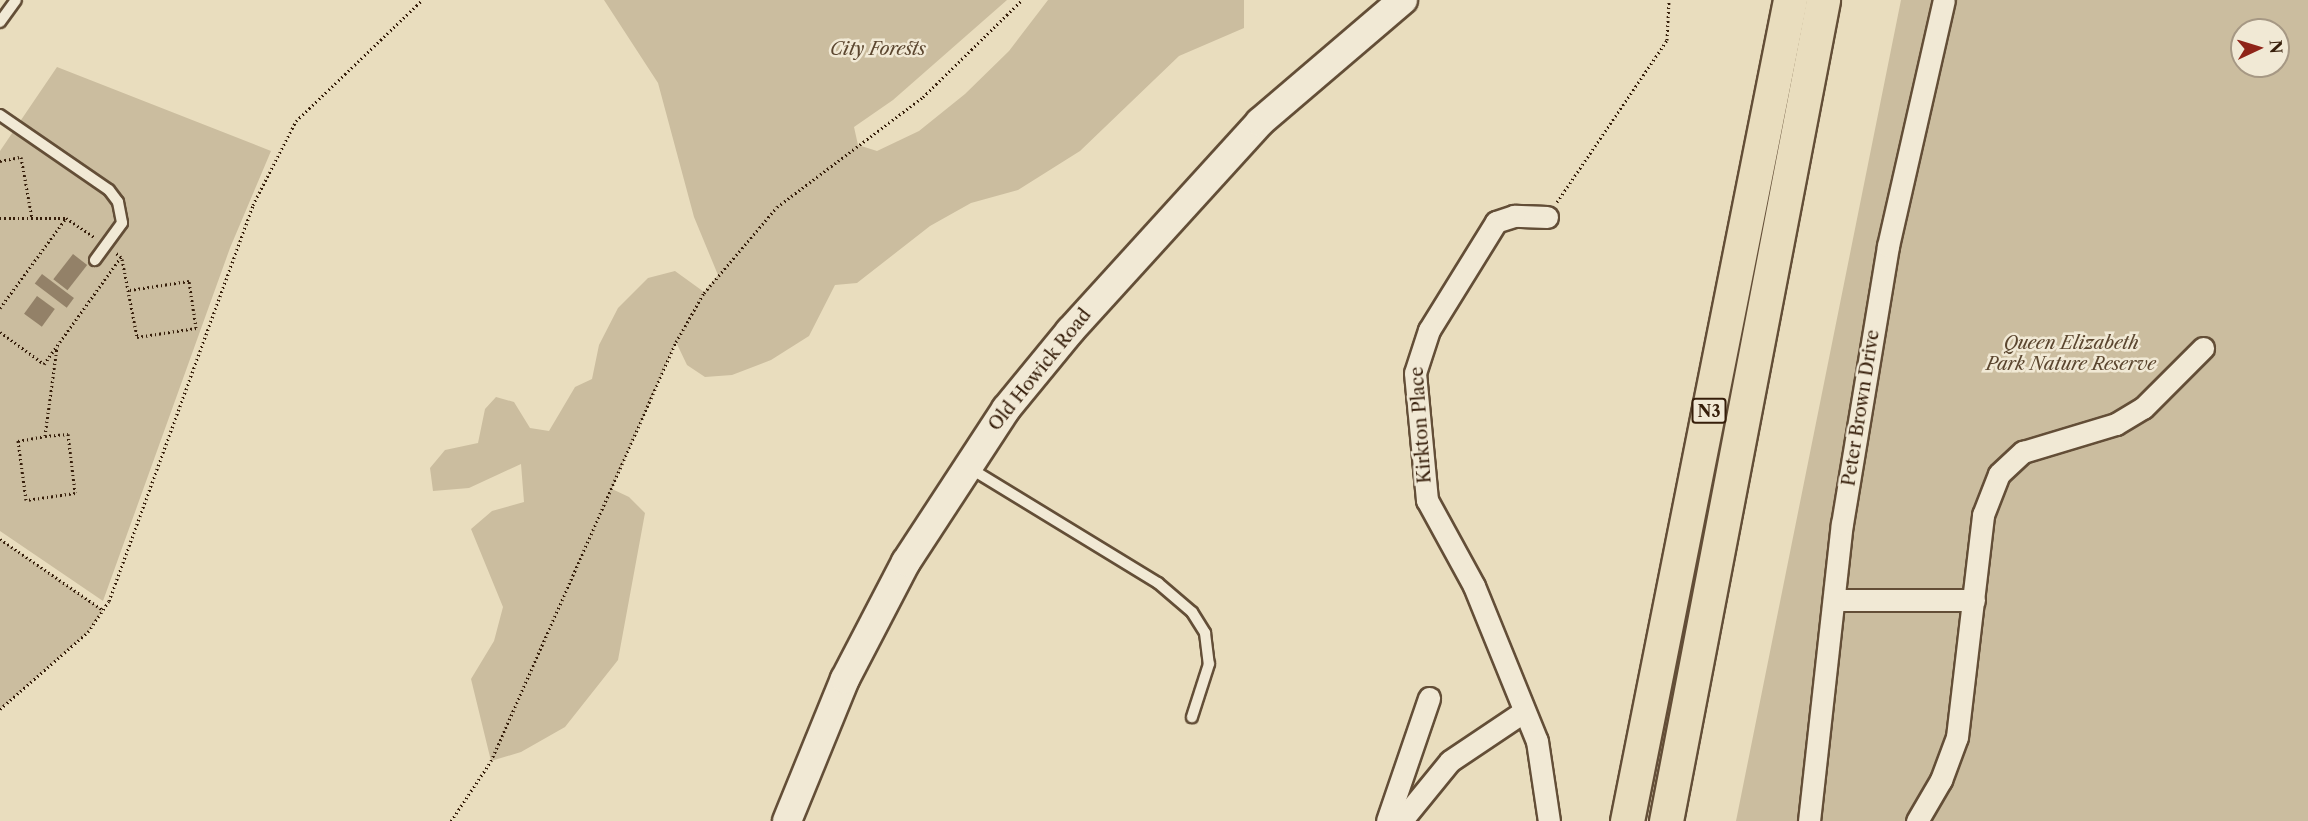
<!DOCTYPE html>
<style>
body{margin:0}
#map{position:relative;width:2308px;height:821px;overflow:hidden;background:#e9ddbe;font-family:"Libre Caslon Text",serif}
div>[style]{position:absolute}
.green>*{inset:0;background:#cbbd9f}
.building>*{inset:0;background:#938168;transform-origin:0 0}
.path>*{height:3px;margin-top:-1.5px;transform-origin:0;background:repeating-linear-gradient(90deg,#361e0a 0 1.5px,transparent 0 4.5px)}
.roads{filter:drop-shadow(2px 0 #634e37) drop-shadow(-2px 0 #634e37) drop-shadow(0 2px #634e37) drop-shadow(0 -2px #634e37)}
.lane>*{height:10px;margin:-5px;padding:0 5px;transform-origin:5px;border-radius:5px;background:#f1e9d5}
.street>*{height:21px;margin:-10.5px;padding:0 10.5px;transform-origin:10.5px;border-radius:10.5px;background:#f1e9d5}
.secondary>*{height:28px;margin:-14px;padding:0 14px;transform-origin:14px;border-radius:14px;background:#f1e9d5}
.highway>*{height:33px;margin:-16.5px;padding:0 16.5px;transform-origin:16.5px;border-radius:16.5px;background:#e9ddbe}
span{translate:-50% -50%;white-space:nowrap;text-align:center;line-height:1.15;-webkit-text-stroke:5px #f1e9d5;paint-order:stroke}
.shield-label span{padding:2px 4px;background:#f1e9d5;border:2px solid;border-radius:4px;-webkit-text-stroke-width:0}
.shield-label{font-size:16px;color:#361e0a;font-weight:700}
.park-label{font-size:18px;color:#5b462f;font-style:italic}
.street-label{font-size:18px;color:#361e0a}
.north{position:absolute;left:2230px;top:18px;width:60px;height:60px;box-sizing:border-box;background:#f1e9d5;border:2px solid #a69884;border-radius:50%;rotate:86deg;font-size:16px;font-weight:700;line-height:24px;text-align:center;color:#361e0a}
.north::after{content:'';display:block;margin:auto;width:21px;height:27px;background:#8f2418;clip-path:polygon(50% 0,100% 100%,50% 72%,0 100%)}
</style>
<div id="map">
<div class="green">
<i style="clip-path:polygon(604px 0,1007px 0,893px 100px,854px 127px,858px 145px,877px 151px,919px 131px,965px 94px,1009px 51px,1048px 0,1244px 0,1244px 28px,1179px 56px,1080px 151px,1018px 190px,971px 203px,930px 226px,857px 283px,835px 285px,809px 336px,771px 360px,732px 375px,705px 377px,687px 365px,676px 342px,612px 489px,629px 497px,645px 513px,618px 660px,565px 727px,521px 752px,491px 761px,471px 679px,494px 641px,503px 607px,471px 529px,492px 511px,524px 502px,521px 464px,469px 488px,433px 491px,430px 468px,445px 450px,478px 443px,485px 409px,496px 397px,514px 402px,530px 428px,549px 431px,575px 387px,592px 379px,599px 345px,618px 308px,648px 278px,675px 271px,704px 292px,718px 275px,694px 217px,658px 83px)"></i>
<i style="clip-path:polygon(evenodd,1901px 0,2308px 0,2308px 821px,1736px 821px,1901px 0,2242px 30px,2278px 30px,2278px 66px,2242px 66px,2242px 30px)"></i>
<i style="clip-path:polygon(57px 67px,271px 151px,230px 248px,103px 601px,0 531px,0 151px)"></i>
<i style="clip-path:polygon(0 539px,103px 610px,88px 632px,0 709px)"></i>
</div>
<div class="building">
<i style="left:73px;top:254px;width:18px;height:32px;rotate:38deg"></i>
<i style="left:42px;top:274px;width:40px;height:12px;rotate:37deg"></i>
<i style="left:37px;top:296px;width:22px;height:22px;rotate:36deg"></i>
</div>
<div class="path">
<i style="left:0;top:161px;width:21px;rotate:-11deg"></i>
<i style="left:21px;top:157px;width:62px;rotate:79.8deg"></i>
<i style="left:1557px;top:202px;width:196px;rotate:-55.8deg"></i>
<i style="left:1667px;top:40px;width:40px;rotate:-87.1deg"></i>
<i style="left:0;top:218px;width:66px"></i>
<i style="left:66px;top:218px;width:34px;rotate:34deg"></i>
<i style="left:122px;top:259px;width:79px;rotate:79.1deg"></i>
<i style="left:137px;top:337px;width:60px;rotate:-8.7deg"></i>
<i style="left:196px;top:328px;width:48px;rotate:-98.5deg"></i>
<i style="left:189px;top:281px;width:60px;rotate:171.3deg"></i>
<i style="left:0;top:308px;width:112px;rotate:-53.7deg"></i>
<i style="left:0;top:332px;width:54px;rotate:36deg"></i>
<i style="left:44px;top:364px;width:132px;rotate:-54.3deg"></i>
<i style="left:121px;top:257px;width:6px;rotate:-141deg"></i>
<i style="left:45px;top:436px;width:23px;rotate:-5deg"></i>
<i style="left:68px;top:434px;width:59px;rotate:83.2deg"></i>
<i style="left:75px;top:493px;width:49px;rotate:171.9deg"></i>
<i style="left:26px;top:500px;width:60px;rotate:-97.7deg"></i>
<i style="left:18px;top:441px;width:27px;rotate:-10deg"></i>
<i style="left:45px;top:436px;width:90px;rotate:-82.3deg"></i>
<i style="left:0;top:539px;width:125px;rotate:34.6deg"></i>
<i style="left:0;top:709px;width:117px;rotate:-41.2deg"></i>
<i style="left:88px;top:632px;width:37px;rotate:-56deg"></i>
<i style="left:109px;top:601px;width:421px;rotate:-70deg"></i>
<i style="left:253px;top:205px;width:94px;rotate:-62.9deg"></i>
<i style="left:296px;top:121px;width:175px;rotate:-43.8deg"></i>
<i style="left:451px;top:821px;width:72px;rotate:-56.3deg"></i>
<i style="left:491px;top:761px;width:458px;rotate:-66.2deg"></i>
<i style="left:676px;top:342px;width:56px;rotate:-60.3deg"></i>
<i style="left:704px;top:293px;width:113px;rotate:-49.7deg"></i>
<i style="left:777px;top:207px;width:183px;rotate:-37deg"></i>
<i style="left:923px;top:97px;width:139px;rotate:-44.4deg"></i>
</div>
<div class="roads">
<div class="lane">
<i style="left:0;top:22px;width:27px;rotate:-54deg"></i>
<i style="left:0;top:115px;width:132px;rotate:34.5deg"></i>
<i style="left:109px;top:190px;width:15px;rotate:53deg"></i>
<i style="left:118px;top:202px;width:21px;rotate:79deg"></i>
<i style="left:122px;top:223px;width:46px;rotate:126.1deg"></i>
<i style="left:968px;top:467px;width:223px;rotate:31.4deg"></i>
<i style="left:1158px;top:583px;width:45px;rotate:40.5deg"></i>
<i style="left:1192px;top:612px;width:25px;rotate:58deg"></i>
<i style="left:1205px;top:633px;width:31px;rotate:83deg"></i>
<i style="left:1209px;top:664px;width:56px;rotate:107.8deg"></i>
</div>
<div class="street">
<i style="left:1547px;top:217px;width:33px;rotate:-178deg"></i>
<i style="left:1514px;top:216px;width:19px;rotate:162deg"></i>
<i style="left:1496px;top:222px;width:127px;rotate:121.8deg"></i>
<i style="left:1429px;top:330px;width:45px;rotate:108deg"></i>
<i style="left:1415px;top:373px;width:128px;rotate:84.6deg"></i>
<i style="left:1427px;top:500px;width:98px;rotate:61.3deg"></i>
<i style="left:1474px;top:586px;width:167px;rotate:67.9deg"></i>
<i style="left:1537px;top:741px;width:81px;rotate:81.5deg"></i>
<i style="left:1835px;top:600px;width:139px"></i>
<i style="left:1387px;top:821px;width:130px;rotate:-71.1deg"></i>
<i style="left:1401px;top:821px;width:77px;rotate:-50.8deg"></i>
<i style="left:1450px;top:761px;width:88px;rotate:-33.9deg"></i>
<i style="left:1809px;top:821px;width:299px;rotate:-83.7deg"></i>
<i style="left:1842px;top:524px;width:282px;rotate:-80.6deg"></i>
<i style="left:1888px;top:246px;width:252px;rotate:-77.2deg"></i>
<i style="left:1917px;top:821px;width:48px;rotate:-59.7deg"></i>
<i style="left:1941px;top:780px;width:46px;rotate:-69.6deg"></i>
<i style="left:1957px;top:737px;width:224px;rotate:-83.3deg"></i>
<i style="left:1983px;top:515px;width:44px;rotate:-68.7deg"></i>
<i style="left:1999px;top:474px;width:33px;rotate:-43deg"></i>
<i style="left:2023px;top:452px;width:97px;rotate:-16.8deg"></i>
<i style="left:2116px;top:424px;width:31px;rotate:-31deg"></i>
<i style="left:2143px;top:408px;width:85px;rotate:-45deg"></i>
</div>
<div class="secondary">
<i style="left:787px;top:821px;width:153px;rotate:-67.8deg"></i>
<i style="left:845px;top:679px;width:132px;rotate:-62.5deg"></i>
<i style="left:906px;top:562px;width:183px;rotate:-56.8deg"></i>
<i style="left:1006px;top:409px;width:101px;rotate:-50.6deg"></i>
<i style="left:1070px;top:331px;width:282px;rotate:-47.7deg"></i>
<i style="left:1260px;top:122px;width:188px;rotate:-40.5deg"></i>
</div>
<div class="highway">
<i style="left:1627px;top:821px;width:837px;rotate:-78.77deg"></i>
<i style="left:1666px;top:821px;width:836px;rotate:-79.17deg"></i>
</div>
</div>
<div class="shield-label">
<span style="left:1709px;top:411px">N3</span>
</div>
<div class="park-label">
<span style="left:878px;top:49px">City Forests</span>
<span style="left:2071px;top:354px">Queen Elizabeth<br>Park Nature Reserve</span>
</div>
<div class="street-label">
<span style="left:1040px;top:370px;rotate:-51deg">Old Howick Road</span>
<span style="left:1861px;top:408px;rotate:-81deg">Peter Brown Drive</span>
<span style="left:1421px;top:425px;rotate:-94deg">Kirkton Place</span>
</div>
<div class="north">N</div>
</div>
